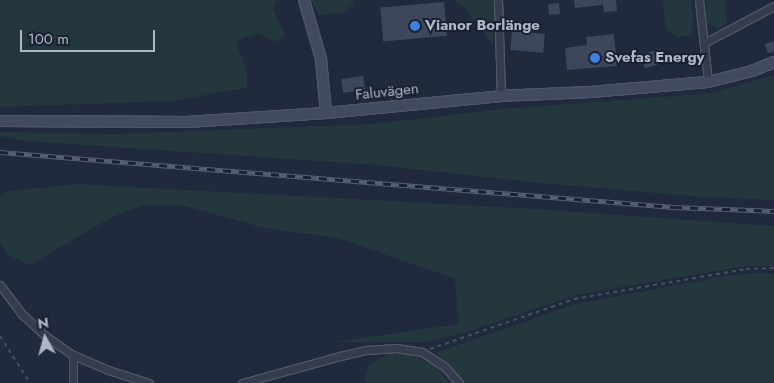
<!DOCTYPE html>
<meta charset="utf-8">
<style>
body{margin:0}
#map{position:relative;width:774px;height:383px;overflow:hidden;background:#21293c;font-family:Jost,sans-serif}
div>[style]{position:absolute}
.green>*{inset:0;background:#23373d}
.building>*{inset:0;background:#3c475c;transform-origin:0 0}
.path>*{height:2px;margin-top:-1px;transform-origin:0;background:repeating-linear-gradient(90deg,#41545b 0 4px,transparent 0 8px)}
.roads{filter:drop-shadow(1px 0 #505667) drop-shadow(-1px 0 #505667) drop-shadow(0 1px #505667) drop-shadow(0 -1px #505667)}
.street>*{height:7px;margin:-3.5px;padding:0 3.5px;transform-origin:3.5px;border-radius:3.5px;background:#353c4c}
.secondary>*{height:10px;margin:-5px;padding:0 5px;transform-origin:5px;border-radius:5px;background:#424a60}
.rail>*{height:4.5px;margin-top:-2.25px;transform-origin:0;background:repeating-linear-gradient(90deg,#1a2131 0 8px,#565f74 0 16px);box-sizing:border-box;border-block:1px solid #565f74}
.dots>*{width:14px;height:14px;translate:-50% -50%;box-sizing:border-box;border:2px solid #1a2131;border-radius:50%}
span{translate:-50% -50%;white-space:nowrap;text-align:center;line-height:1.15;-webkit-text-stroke:4px #1a2131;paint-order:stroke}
.poi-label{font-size:15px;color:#b0b6c8;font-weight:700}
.left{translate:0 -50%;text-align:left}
.street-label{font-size:15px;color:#b0b6c8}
.north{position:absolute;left:20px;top:313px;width:50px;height:50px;-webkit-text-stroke:4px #1a2131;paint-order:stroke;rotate:353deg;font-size:14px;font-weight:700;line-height:20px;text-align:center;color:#b0b6c8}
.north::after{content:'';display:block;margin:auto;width:18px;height:22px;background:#b0b6c8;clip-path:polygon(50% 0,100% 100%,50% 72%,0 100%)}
.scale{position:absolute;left:20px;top:30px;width:135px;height:22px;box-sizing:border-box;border:2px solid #b0b6c8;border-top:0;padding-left:6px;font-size:15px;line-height:18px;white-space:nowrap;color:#b0b6c8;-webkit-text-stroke:4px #1a2131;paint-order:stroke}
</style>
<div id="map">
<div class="green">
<i style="clip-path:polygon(0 0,277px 0,273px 8px,285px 35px,274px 42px,259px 33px,236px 41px,247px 72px,247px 88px,172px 101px,0 107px)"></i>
<i style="clip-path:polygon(311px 0,353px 0,353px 5px,342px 13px,318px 15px)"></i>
<i style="clip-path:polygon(453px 0,494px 0,495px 31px,492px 45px,466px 9px)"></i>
<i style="clip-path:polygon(662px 0,692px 0,693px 25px,691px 35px,677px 38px,666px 29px)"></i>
<i style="clip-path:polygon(705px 0,725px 0,727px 23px,718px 29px,707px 23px)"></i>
<i style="clip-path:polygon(774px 75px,774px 200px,702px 197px,539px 183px,376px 165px,25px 141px,0 136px,0 132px,113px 134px,373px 124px,501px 109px,711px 93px)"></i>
<i style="clip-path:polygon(78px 184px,536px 209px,774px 226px,774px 266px,746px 266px,576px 295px,464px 333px,425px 342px,334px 342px,458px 324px,455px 279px,338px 238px,264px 228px,186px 206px,144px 205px,112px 217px,30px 265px,8px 255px,0 242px,0 197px,7px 191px)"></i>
<i style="clip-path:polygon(762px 273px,774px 274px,774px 383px,466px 383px,435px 353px,575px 304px,730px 275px)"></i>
<i style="clip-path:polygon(387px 354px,411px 355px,437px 367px,450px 383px,364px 383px,368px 366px)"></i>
</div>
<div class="building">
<i style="clip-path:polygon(574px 0,602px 0,602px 5px,575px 8px)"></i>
<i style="clip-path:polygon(602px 0,616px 0,617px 11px,604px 12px)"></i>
<i style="left:444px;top:2px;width:34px;height:64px;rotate:85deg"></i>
<i style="left:559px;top:3px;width:11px;height:11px;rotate:85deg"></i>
<i style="left:512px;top:31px;width:33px;height:19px;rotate:5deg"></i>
<i style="clip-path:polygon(614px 34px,617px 66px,567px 70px,565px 48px,587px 45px,586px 37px)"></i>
<i style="clip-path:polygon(774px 41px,774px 51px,768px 53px,765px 44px)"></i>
<i style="left:660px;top:49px;width:14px;height:20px;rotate:73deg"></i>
<i style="left:363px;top:76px;width:14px;height:22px;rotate:82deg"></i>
</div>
<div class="path">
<i style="left:0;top:336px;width:56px;rotate:57.4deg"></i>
<i style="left:430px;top:349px;width:152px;rotate:-19.1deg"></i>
<i style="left:574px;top:299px;width:175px;rotate:-9.9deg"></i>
<i style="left:746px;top:269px;width:28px;rotate:-2deg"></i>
</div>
<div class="roads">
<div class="street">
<i style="left:498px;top:0;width:96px;rotate:88.2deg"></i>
<i style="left:699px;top:0;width:82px;rotate:83.7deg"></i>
<i style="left:704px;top:43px;width:79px;rotate:-27.9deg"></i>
<i style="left:0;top:285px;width:38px;rotate:53deg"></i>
<i style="left:23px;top:315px;width:33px;rotate:43deg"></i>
<i style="left:47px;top:337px;width:32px;rotate:35deg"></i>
<i style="left:73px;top:355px;width:38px;rotate:23deg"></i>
<i style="left:108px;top:370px;width:43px;rotate:17.6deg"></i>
<i style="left:73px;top:383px;width:28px;rotate:-90deg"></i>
<i style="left:242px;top:383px;width:102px;rotate:-15.4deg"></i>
<i style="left:340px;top:356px;width:28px;rotate:-13deg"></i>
<i style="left:367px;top:350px;width:29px;rotate:-4deg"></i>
<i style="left:396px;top:348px;width:26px;rotate:9deg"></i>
<i style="left:422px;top:352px;width:27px;rotate:33deg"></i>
<i style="left:445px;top:367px;width:21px;rotate:49deg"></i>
</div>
<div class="secondary">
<i style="left:304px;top:0;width:61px;rotate:73.9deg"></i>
<i style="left:321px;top:59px;width:54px;rotate:84.7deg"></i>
<i style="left:0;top:121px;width:187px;rotate:0.3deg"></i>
<i style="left:187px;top:122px;width:139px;rotate:-3.7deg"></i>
<i style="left:326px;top:113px;width:176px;rotate:-5.5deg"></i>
<i style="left:501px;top:96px;width:90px;rotate:-2.5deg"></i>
<i style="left:591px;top:92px;width:117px;rotate:-4.9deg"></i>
<i style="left:708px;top:82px;width:45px;rotate:-14deg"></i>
<i style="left:752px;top:71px;width:24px;rotate:-22deg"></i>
</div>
</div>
<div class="rail">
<i style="left:0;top:152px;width:676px;rotate:4.67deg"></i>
<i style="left:674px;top:207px;width:100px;rotate:2.3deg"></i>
</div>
<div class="dots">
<i style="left:415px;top:26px;background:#3f7fe0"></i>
<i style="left:595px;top:58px;background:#3f7fe0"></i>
</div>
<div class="poi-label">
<span class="left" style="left:425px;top:26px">Vianor Borlänge</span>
<span class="left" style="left:605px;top:58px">Svefas Energy</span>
</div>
<div class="street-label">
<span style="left:387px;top:92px;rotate:-6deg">Faluvägen</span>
</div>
<div class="north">N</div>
<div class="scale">100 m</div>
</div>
